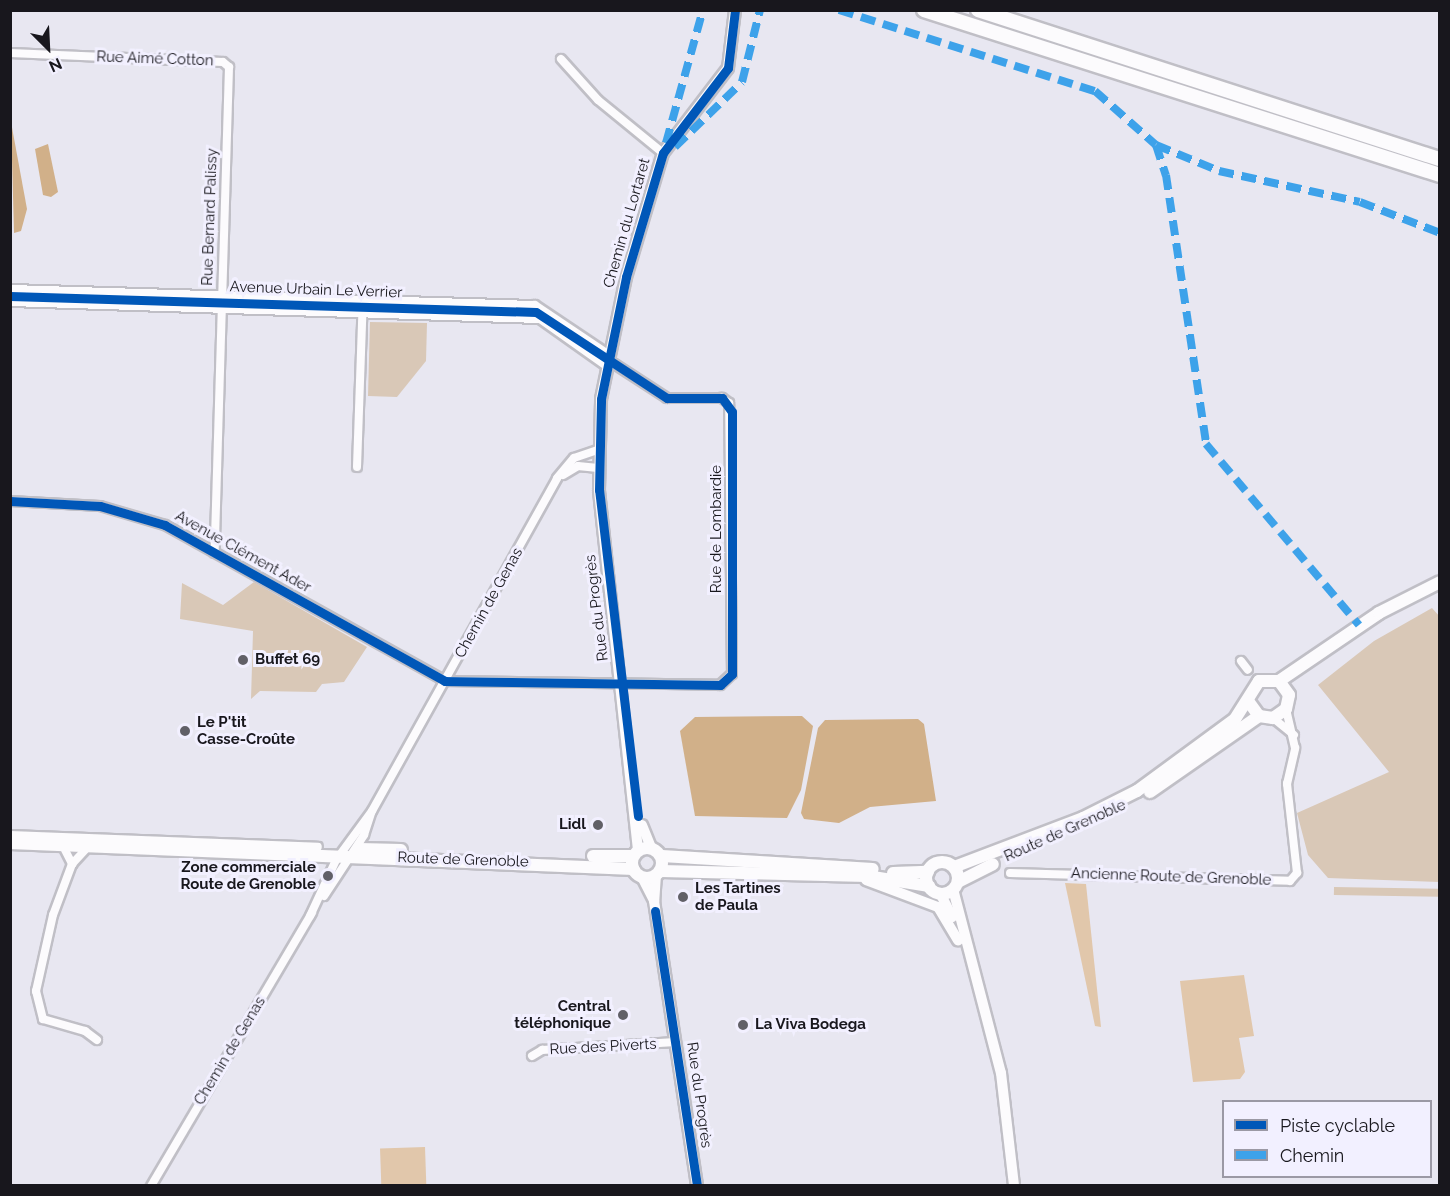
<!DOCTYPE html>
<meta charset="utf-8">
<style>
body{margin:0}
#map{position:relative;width:1450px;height:1196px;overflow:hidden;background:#e8e7f1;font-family:Raleway,sans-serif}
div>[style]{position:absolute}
.green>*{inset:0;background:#d9c8b7;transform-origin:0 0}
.forest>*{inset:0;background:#e1c7ab;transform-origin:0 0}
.water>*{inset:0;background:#d1b089}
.roads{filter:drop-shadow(2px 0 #c0bfc6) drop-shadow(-2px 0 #c0bfc6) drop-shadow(0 2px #c0bfc6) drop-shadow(0 -2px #c0bfc6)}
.street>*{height:8px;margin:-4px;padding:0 4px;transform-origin:4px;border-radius:4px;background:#fcfbfd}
.secondary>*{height:10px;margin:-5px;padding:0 5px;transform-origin:5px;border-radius:5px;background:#fcfbfd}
.primary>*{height:12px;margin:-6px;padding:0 6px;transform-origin:6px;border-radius:6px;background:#fcfbfd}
.primary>.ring{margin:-6px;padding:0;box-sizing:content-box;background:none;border:12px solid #fcfbfd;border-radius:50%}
.highway>*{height:14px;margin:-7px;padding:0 7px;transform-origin:7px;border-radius:7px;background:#fcfbfd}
.quiet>*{height:8px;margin-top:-4px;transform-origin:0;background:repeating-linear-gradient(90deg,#3da2ea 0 15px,transparent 0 23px)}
.cycleway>*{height:9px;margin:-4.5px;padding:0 4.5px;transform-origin:4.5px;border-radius:4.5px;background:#0057b8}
.dots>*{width:16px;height:16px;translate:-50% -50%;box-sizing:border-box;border:3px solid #f2f0ff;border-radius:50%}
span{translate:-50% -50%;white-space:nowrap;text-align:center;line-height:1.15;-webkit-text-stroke:6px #f2f0ff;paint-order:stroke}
.street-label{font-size:15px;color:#18171d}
.poi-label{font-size:15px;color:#18171d;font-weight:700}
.left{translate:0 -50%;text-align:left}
.right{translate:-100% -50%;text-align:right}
.frame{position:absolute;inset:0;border:12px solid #18171d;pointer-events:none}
.legend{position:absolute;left:1222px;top:1100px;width:210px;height:78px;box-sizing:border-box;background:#f2f0ff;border:2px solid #9b99a5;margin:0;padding:8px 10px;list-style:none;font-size:18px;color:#18171d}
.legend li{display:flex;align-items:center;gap:12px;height:30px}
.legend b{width:30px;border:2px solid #9b99a5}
.north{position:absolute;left:18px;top:18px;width:60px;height:60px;-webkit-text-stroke:4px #f2f0ff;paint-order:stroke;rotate:156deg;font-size:16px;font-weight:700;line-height:24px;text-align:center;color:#18171d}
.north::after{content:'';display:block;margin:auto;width:21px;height:27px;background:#18171d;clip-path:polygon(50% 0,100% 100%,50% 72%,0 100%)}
</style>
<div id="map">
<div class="green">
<i style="clip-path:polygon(370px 322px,427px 323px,426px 361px,397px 397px,368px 396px)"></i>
<i style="clip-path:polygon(254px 582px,367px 647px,344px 682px,322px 684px,316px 692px,260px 691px,251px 699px,253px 631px,180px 619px,182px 583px,223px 605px)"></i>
<i style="clip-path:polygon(1432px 608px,1440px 617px,1439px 882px,1328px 878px,1308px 855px,1297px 813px,1389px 772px,1318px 685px,1374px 641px)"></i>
<i style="left:1334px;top:887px;width:105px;height:8px;rotate:1deg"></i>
</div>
<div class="forest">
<i style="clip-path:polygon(1065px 883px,1086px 884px,1101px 1027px,1095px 1026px)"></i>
<i style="clip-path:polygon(1244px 975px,1254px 1036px,1239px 1038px,1245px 1072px,1240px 1079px,1193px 1082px,1180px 981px)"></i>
<i style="left:425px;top:1147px;width:38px;height:45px;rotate:88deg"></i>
</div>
<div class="water">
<i style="clip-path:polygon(11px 122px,27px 209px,21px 231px,14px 233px)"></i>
<i style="clip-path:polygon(48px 144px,58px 192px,51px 197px,43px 195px,35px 149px)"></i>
<i style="clip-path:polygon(802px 716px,813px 726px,801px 790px,787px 818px,695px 816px,680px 731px,695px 717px)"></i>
<i style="clip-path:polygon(918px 719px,924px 724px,936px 801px,870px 807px,839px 823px,804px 819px,801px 813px,818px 728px,825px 720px)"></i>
</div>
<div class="roads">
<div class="street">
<i style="left:10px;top:53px;width:213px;rotate:2.4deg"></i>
<i style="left:223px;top:62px;width:8px;rotate:40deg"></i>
<i style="left:229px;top:67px;width:486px;rotate:91.7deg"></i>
<i style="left:561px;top:59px;width:55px;rotate:47.9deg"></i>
<i style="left:598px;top:100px;width:84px;rotate:39.2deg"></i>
<i style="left:10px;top:289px;width:525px;rotate:1.75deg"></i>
<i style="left:535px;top:305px;width:88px;rotate:33.9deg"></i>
<i style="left:10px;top:302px;width:530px;rotate:1.84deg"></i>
<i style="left:540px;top:319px;width:80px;rotate:35.3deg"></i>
<i style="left:357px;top:467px;width:168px;rotate:-88deg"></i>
<i style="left:563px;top:475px;width:17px;rotate:-31deg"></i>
<i style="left:578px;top:466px;width:20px;rotate:6deg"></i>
<i style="left:10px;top:501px;width:90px;rotate:3.2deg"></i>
<i style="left:100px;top:506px;width:68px;rotate:16.3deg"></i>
<i style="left:165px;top:525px;width:321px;rotate:29.1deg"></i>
<i style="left:445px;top:681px;width:275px;rotate:0.8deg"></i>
<i style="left:720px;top:685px;width:16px;rotate:-43deg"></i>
<i style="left:732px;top:674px;width:271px;rotate:-90.6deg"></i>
<i style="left:729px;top:403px;width:9px;rotate:-144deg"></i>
<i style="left:722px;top:398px;width:55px;rotate:180deg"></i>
<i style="left:667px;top:398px;width:72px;rotate:-147deg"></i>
<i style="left:1241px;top:661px;width:11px;rotate:52deg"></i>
<i style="left:1273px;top:718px;width:27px;rotate:39deg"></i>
<i style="left:10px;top:835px;width:308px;rotate:2.2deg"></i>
<i style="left:65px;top:850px;width:16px;rotate:63deg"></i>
<i style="left:72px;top:864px;width:19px;rotate:-47deg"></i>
<i style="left:72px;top:864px;width:54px;rotate:110.4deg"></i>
<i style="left:53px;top:915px;width:78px;rotate:102.6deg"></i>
<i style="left:36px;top:991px;width:29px;rotate:76deg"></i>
<i style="left:43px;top:1019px;width:44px;rotate:15.9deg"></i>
<i style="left:85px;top:1031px;width:15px;rotate:37deg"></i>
<i style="left:1010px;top:873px;width:280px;rotate:1.6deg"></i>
<i style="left:1290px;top:881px;width:11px;rotate:-49deg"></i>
<i style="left:1297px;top:873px;width:90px;rotate:-96.4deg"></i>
<i style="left:1287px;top:784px;width:37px;rotate:-77deg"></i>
<i style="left:1295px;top:748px;width:40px;rotate:-103deg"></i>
<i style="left:324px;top:896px;width:73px;rotate:-56.7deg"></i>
<i style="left:364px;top:835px;width:23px;rotate:-72deg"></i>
<i style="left:310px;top:916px;width:62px;rotate:-65.1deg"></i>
<i style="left:336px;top:860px;width:61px;rotate:-53.7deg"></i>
<i style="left:372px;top:811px;width:381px;rotate:-60.9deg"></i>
<i style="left:557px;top:478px;width:26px;rotate:-50deg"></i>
<i style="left:574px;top:458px;width:24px;rotate:-19deg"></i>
<i style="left:532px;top:1056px;width:12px;rotate:-31deg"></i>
<i style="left:542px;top:1050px;width:134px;rotate:-3.4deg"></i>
<i style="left:151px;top:1186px;width:317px;rotate:-59.5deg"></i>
</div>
<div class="secondary">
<i style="left:642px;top:825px;width:24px;rotate:68deg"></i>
<i style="left:638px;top:850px;width:362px;rotate:-96.2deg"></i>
<i style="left:599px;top:490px;width:91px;rotate:-88.7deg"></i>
<i style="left:601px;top:399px;width:125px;rotate:-78.4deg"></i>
<i style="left:626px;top:277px;width:129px;rotate:-73.4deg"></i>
<i style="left:663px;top:153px;width:107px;rotate:-52.6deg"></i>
<i style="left:728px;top:68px;width:58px;rotate:-83.1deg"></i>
<i style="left:656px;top:875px;width:26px;rotate:94deg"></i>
<i style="left:654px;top:901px;width:288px;rotate:81.4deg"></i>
<i style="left:642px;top:877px;width:27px;rotate:63deg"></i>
<i style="left:866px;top:880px;width:77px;rotate:20.6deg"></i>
<i style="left:938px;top:907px;width:39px;rotate:59deg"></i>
<i style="left:953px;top:889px;width:190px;rotate:75.4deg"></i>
<i style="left:1001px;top:1073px;width:114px;rotate:83.4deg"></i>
<i style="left:940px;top:893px;width:27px;rotate:63deg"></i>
</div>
<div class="primary">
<i style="left:1279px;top:681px;width:121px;rotate:-34.2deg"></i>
<i style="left:1379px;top:613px;width:68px;rotate:-26.9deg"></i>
<i style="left:1150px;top:792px;width:133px;rotate:-34.9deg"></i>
<i style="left:10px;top:843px;width:624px;rotate:2.39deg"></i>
<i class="ring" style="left:632px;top:848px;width:18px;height:18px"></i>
<i style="left:359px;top:849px;width:42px;rotate:1.4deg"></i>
<i style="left:593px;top:856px;width:40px"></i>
<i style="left:662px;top:856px;width:211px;rotate:3.5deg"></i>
<i class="ring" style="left:926px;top:862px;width:20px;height:20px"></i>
<i style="left:954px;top:867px;width:138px;rotate:-20.8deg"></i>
<i style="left:1083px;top:818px;width:60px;rotate:-26.6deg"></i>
<i style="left:1137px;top:791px;width:122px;rotate:-36.3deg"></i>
<i style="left:1235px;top:719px;width:45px;rotate:-57.7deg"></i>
<i style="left:1259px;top:681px;width:20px"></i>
<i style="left:1279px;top:681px;width:17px;rotate:54deg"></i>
<i style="left:1289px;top:695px;width:14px;rotate:102deg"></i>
<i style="left:1286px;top:709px;width:16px;rotate:145deg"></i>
<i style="left:1273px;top:718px;width:14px;rotate:-172deg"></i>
<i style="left:1259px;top:716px;width:17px;rotate:-126deg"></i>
<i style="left:661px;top:871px;width:206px;rotate:1.4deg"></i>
<i style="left:867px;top:876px;width:63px;rotate:9.2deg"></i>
<i style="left:893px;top:873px;width:35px;rotate:-2deg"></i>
<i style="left:958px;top:882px;width:39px;rotate:-27deg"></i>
</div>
<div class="highway">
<i style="left:924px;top:10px;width:542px;rotate:17.73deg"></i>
<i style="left:978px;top:10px;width:485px;rotate:17.9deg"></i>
</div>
</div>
<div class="quiet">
<i style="left:839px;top:10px;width:269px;rotate:17.6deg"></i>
<i style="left:1095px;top:91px;width:81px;rotate:41.5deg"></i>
<i style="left:1156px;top:145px;width:32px;rotate:72deg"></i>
<i style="left:1166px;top:175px;width:272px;rotate:81.5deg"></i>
<i style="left:1206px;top:444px;width:237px;rotate:49.8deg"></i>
<i style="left:666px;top:143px;width:138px;rotate:-74.5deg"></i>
<i style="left:1156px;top:145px;width:68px;rotate:22.4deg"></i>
<i style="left:1219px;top:171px;width:144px;rotate:12.4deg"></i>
<i style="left:1360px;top:202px;width:86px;rotate:21.2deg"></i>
<i style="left:675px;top:147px;width:93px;rotate:-44.1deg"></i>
<i style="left:742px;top:82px;width:74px;rotate:-76deg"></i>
</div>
<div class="cycleway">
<i style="left:10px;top:296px;width:526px;rotate:1.74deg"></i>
<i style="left:536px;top:312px;width:157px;rotate:33.3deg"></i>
<i style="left:667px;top:398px;width:55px"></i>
<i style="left:722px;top:398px;width:17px;rotate:54deg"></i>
<i style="left:732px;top:412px;width:262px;rotate:90deg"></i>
<i style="left:732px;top:674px;width:16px;rotate:137deg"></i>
<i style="left:720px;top:685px;width:275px;rotate:-179.2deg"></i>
<i style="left:445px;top:681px;width:321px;rotate:-150.9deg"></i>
<i style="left:165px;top:525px;width:68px;rotate:-163.7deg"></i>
<i style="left:100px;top:506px;width:90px;rotate:-176.8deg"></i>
<i style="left:638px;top:816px;width:328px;rotate:-96.8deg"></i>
<i style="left:599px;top:490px;width:91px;rotate:-88.7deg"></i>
<i style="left:601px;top:399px;width:125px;rotate:-78.4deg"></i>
<i style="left:626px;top:277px;width:129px;rotate:-73.4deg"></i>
<i style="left:663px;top:153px;width:107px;rotate:-52.6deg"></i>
<i style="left:728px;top:68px;width:58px;rotate:-83.1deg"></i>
<i style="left:655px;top:911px;width:278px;rotate:81.3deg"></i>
</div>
<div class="dots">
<i style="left:243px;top:660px;background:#616067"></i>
<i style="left:185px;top:731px;background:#616067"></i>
<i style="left:598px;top:825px;background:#616067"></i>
<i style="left:328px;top:876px;background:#616067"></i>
<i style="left:683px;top:897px;background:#616067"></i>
<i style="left:623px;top:1015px;background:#616067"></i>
<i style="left:743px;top:1025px;background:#616067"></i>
</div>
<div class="street-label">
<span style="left:155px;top:59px;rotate:2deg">Rue Aimé Cotton</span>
<span style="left:210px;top:217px;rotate:-88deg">Rue Bernard Palissy</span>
<span style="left:627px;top:223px;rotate:-74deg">Chemin du Lortaret</span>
<span style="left:316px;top:290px;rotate:2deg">Avenue Urbain Le Verrier</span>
<span style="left:717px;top:529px;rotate:-90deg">Rue de Lombardie</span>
<span style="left:243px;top:552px;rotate:29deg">Avenue Clément Ader</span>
<span style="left:489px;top:603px;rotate:-61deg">Chemin de Genas</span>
<span style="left:597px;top:608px;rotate:-97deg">Rue du Progrès</span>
<span style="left:1065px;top:831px;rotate:-24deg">Route de Grenoble</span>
<span style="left:463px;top:860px;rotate:2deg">Route de Grenoble</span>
<span style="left:1171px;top:877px;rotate:2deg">Ancienne Route de Grenoble</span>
<span style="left:603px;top:1047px;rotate:-3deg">Rue des Piverts</span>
<span style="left:230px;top:1051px;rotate:-59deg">Chemin de Genas</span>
<span style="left:699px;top:1095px;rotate:82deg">Rue du Progrès</span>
</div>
<div class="poi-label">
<span class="left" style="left:255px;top:660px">Buffet 69</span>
<span class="left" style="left:197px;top:731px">Le P'tit<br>Casse-Croûte</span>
<span class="right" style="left:586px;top:825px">Lidl</span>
<span class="right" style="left:316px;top:876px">Zone commerciale<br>Route de Grenoble</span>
<span class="left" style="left:695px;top:897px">Les Tartines<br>de Paula</span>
<span class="right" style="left:611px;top:1015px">Central<br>téléphonique</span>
<span class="left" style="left:755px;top:1025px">La Viva Bodega</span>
</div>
<div class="frame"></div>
<ul class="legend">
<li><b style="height:8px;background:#0057b8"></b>Piste cyclable</li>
<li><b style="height:8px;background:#3da2ea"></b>Chemin</li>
</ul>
<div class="north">N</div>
</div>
